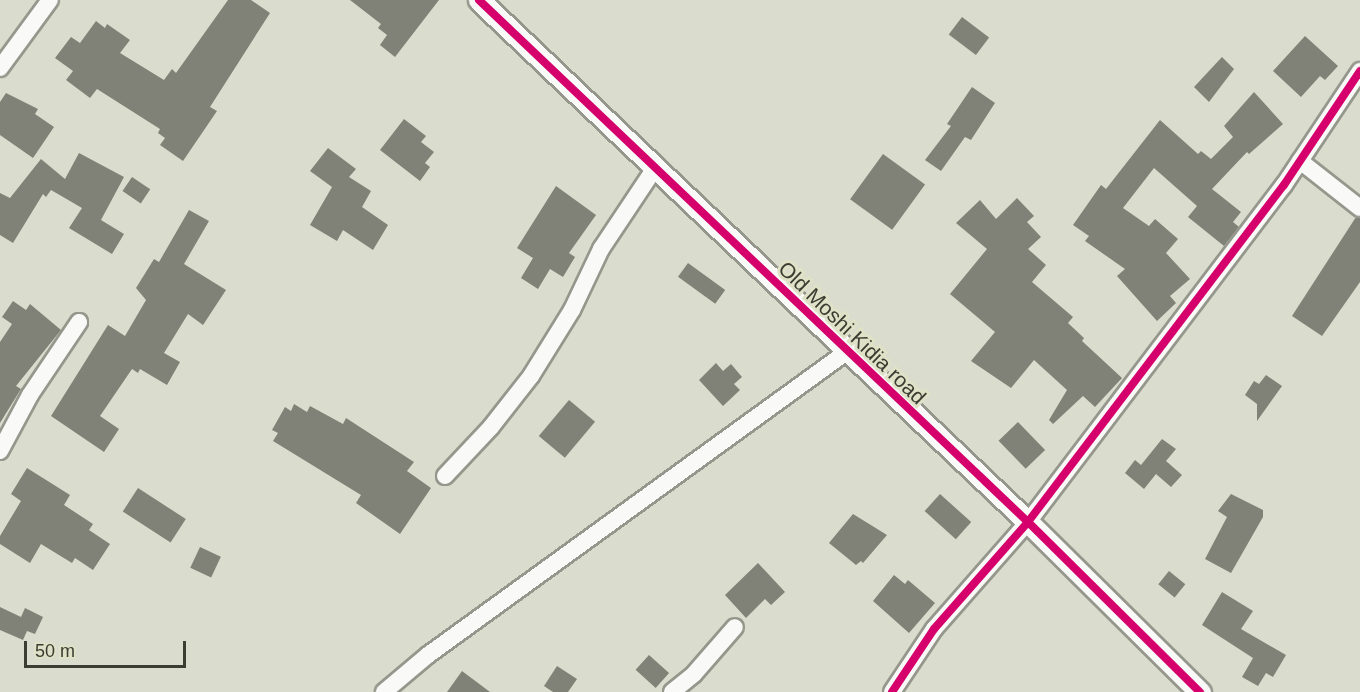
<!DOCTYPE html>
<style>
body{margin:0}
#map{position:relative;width:1360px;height:692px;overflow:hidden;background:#dadccd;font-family:Arial,sans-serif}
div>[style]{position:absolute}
.building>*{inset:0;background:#818277;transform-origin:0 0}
.roads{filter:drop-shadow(2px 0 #96978c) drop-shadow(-2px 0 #96978c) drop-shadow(0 2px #96978c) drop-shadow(0 -2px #96978c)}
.minor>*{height:16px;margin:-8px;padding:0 8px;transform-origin:8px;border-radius:8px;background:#f9faf8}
.tertiary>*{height:21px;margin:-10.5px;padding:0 10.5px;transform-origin:10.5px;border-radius:10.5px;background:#f9faf8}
.cycleway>*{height:8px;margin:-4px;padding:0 4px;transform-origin:4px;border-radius:4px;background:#d6006c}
span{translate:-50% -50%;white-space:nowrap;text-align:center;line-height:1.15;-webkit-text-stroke:6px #dfe2c7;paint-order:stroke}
.street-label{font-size:21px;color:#3c3d32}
.scale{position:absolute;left:24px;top:641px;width:162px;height:27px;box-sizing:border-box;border:3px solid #3c3d32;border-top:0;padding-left:8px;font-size:18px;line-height:21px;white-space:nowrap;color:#3c3d32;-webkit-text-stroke:4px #dfe2c7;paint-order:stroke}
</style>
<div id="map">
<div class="building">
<i style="clip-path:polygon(228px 0,251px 0,270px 13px,210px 107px,217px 111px,183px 161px,160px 145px,165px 138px,158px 133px,160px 129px,97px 89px,90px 98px,66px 80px,73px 71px,55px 58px,71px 37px,80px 43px,96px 21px,105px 28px,107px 24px,130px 40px,120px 53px,164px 80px,172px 69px,176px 73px)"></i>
<i style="clip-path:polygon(350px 0,439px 0,395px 57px,380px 45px,387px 35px,378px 28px,381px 24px)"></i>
<i style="left:962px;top:17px;width:34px;height:22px;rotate:37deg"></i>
<i style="clip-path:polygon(1305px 36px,1338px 66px,1325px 80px,1320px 76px,1301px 97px,1273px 71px)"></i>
<i style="clip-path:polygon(1222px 57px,1234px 69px,1209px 102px,1194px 87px)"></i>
<i style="clip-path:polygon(972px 87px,995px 103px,971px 140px,965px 137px,941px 171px,925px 160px,951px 126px,947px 124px)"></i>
<i style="clip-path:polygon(1254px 92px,1283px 124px,1249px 154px,1247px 152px,1212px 189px,1241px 212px,1233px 222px,1239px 227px,1224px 246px,1188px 217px,1197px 206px,1154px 168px,1123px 208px,1149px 226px,1155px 219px,1178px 239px,1166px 253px,1190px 279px,1170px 296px,1176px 303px,1157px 321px,1117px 276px,1125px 269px,1085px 241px,1089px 236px,1073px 225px,1101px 185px,1106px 189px,1160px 120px,1198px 154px,1201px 151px,1211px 159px,1233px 137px,1224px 126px)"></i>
<i style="clip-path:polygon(6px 93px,38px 109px,35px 114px,54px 127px,33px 158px,0 135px,0 102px)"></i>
<i style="clip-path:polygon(404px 119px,426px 136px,421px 142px,434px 152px,425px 163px,430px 167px,420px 181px,380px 150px)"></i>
<i style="clip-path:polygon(328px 148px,356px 169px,349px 177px,371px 191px,362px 207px,388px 225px,373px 250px,343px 230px,337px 241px,310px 225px,332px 187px,310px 171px)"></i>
<i style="clip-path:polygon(79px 153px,124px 177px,101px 220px,124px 234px,112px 254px,69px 228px,82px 208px,51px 190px,46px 197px,43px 194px,13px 243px,0 235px,0 193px,10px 198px,41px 159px,65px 179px)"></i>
<i style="left:883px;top:154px;width:52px;height:56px;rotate:36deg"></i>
<i style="left:132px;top:177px;width:22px;height:17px;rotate:34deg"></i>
<i style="clip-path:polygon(556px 186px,596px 215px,569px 253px,575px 257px,563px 277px,550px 269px,538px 289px,521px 278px,533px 258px,517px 248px)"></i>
<i style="clip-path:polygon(1017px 198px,1034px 216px,1027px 222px,1041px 237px,1028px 249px,1046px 265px,1032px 282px,1073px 317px,1068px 323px,1084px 338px,1082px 341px,1122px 378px,1095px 407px,1083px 396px,1053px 424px,1049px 420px,1067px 390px,1034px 360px,1011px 388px,971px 361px,995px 332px,950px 294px,987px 249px,956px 223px,980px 200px,996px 219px)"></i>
<i style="clip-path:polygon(189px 210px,209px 221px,184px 264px,226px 290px,203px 325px,188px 314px,164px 353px,180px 362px,167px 385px,140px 369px,138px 373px,132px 369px,100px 416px,119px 429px,104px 452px,51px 416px,108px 325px,125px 336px,146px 300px,136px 288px,154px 259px,159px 262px)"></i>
<i style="clip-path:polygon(1356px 217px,1360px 218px,1360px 282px,1322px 336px,1292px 316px)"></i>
<i style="left:688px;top:263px;width:46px;height:17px;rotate:36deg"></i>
<i style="clip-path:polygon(13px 301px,26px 310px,30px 304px,61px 330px,16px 386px,21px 389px,0 423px,0 342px,12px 324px,2px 317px)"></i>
<i style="clip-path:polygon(716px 363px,723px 371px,731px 364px,742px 377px,734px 384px,740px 390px,723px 406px,699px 380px)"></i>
<i style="clip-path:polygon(1266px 375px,1282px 386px,1257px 421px,1257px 404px,1245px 395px,1254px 381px,1259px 384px)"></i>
<i style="left:569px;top:400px;width:34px;height:47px;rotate:40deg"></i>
<i style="clip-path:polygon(294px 404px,307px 412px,310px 406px,343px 424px,346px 418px,414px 462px,407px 471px,431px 488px,400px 534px,356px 503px,361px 495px,273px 441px,278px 433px,272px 430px,285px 407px,291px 411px)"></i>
<i style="left:1018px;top:422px;width:39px;height:27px;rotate:46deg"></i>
<i style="clip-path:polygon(1162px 439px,1176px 449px,1166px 461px,1182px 475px,1171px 487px,1156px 474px,1144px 489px,1125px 473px,1135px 460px,1141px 465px)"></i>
<i style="clip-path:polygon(27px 468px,70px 495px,64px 505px,93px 524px,89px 530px,110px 544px,93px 570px,75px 558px,72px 563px,41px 544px,30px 563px,0 544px,0 536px,21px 501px,11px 494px)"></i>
<i style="left:138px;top:488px;width:57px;height:28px;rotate:33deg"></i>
<i style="left:940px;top:494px;width:42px;height:23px;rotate:42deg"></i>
<i style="clip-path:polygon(1231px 494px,1263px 510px,1263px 517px,1231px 573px,1205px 559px,1227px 517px,1218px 511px)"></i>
<i style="clip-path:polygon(853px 514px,887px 535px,863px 563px,861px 561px,856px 565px,829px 543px)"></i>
<i style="left:200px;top:547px;width:23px;height:23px;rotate:25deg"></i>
<i style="clip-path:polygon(758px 563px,785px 592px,771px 605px,765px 599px,746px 618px,725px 595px)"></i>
<i style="left:1169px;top:571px;width:21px;height:17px;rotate:39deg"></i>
<i style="clip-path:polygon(894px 575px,905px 584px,908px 580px,935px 603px,909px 633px,873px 601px)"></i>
<i style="clip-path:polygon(1222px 592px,1253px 611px,1241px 629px,1286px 655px,1273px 677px,1266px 673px,1258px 686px,1242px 677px,1253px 658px,1202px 625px)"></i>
<i style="clip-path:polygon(0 607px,21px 617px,25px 608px,43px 617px,35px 634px,27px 631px,23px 640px,0 630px)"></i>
<i style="left:649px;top:655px;width:27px;height:20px;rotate:42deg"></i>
<i style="clip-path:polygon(557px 666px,577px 679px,568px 692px,553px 692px,544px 686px)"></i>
<i style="clip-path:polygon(462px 671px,490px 692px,447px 692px)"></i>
</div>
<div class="roads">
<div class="minor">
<i style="left:0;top:68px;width:84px;rotate:-53.7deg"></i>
<i style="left:1300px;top:161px;width:76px;rotate:38.1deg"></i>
<i style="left:0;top:451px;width:64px;rotate:-61.8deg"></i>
<i style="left:30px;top:395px;width:88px;rotate:-56.1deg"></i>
<i style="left:445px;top:476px;width:67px;rotate:-46.8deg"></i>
<i style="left:491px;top:427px;width:65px;rotate:-51.9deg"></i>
<i style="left:531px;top:376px;width:78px;rotate:-58.2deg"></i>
<i style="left:572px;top:310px;width:68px;rotate:-64.6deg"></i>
<i style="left:601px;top:249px;width:97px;rotate:-56.3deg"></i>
<i style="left:384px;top:692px;width:57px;rotate:-40.1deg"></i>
<i style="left:428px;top:655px;width:515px;rotate:-35.91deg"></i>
<i style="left:672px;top:692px;width:28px;rotate:-39deg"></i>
<i style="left:694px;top:674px;width:62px;rotate:-48.9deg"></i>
<i style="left:892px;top:692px;width:76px;rotate:-56.3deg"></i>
<i style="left:934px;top:629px;width:142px;rotate:-48.7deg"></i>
<i style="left:1028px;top:522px;width:423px;rotate:-52.8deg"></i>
<i style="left:1284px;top:185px;width:137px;rotate:-56.3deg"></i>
</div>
<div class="tertiary">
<i style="left:479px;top:0;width:758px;rotate:43.56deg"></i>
<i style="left:1028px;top:522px;width:242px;rotate:44.7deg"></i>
</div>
</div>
<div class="cycleway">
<i style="left:479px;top:0;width:758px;rotate:43.56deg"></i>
<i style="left:1028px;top:522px;width:242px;rotate:44.7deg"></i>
<i style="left:892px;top:692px;width:76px;rotate:-56.3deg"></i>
<i style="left:934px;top:629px;width:142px;rotate:-48.7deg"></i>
<i style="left:1028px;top:522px;width:423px;rotate:-52.8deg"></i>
<i style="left:1284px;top:185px;width:137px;rotate:-56.3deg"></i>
</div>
<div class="street-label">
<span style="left:852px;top:333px;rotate:44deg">Old Moshi Kidia road</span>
</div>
<div class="scale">50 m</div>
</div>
